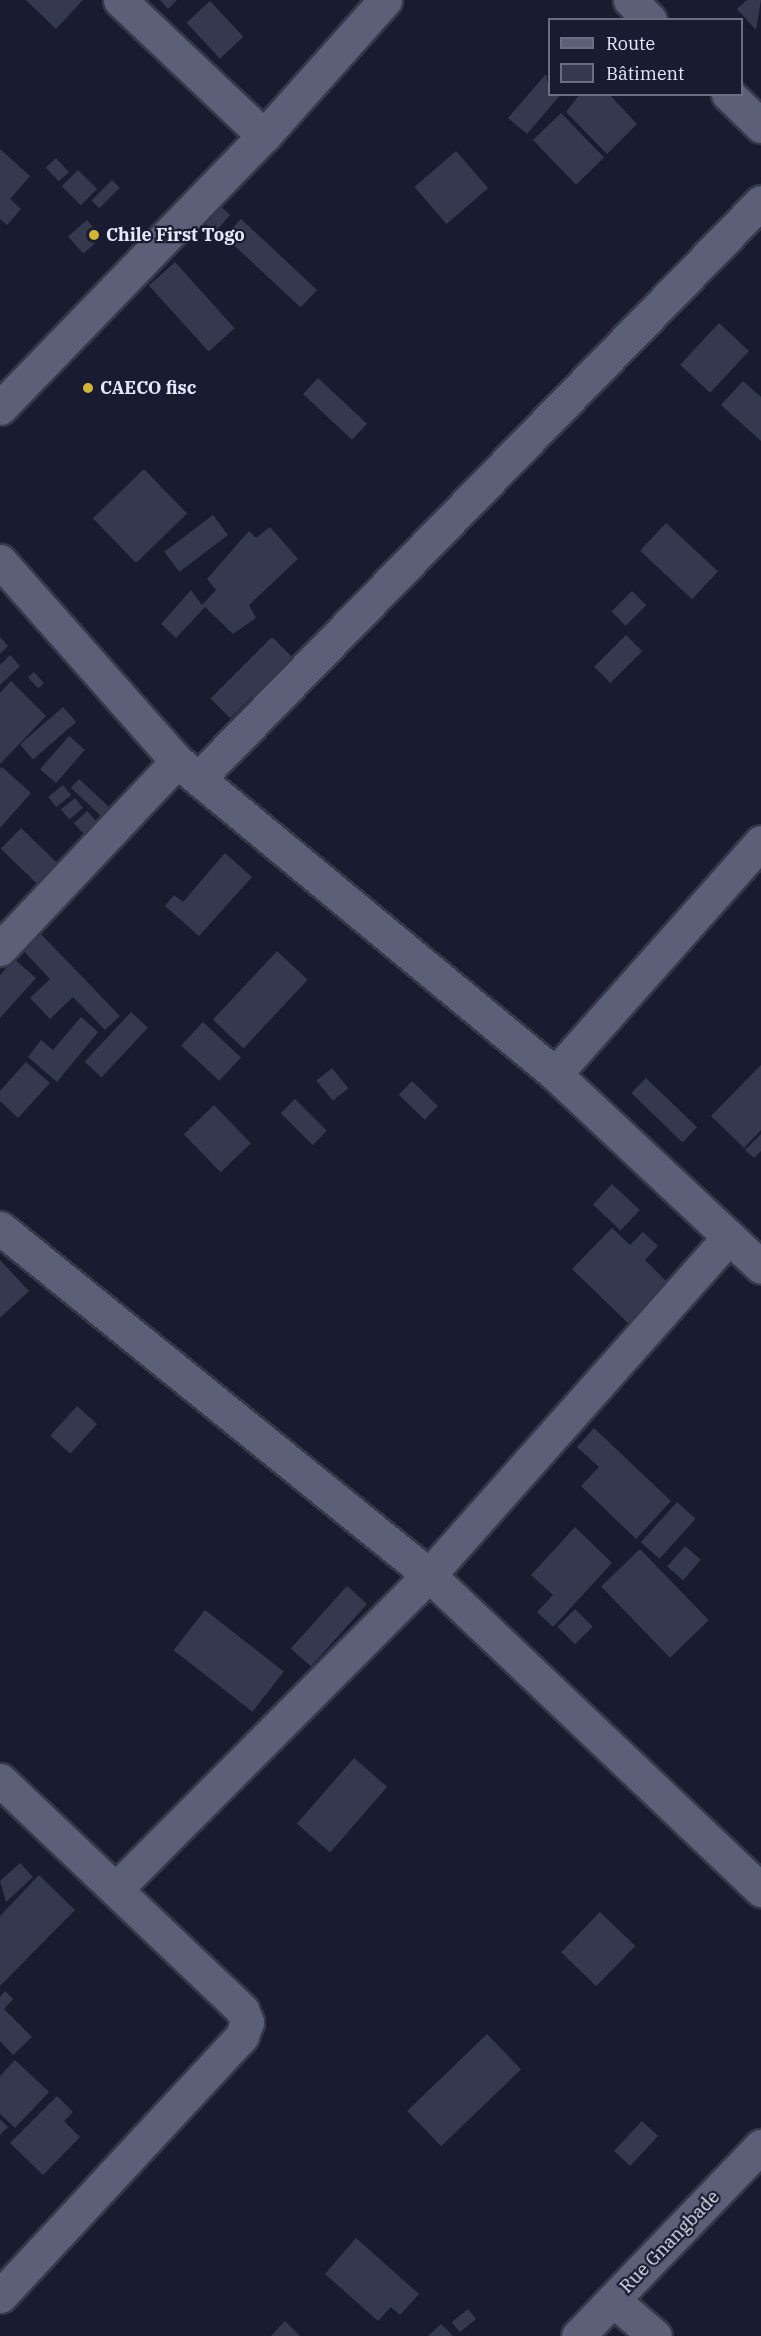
<!DOCTYPE html>
<meta charset="utf-8">
<style>
body{margin:0}
#map{position:relative;width:761px;height:2336px;overflow:hidden;background:#191c31;font-family:"IBM Plex Serif",serif}
div>[style]{position:absolute}
.building>*{inset:0;background:#34394f;transform-origin:0 0}
.roads{filter:drop-shadow(2px 0 #363849) drop-shadow(-2px 0 #363849) drop-shadow(0 2px #363849) drop-shadow(0 -2px #363849)}
.minor>*{height:33px;margin:-16.5px;padding:0 16.5px;transform-origin:16.5px;border-radius:16.5px;background:#5b6078}
.dots>*{width:16px;height:16px;translate:-50% -50%;box-sizing:border-box;border:3px solid #191c31;border-radius:50%}
span{translate:-50% -50%;white-space:nowrap;text-align:center;line-height:1.15;-webkit-text-stroke:4.5px #191c31;paint-order:stroke}
.poi-label{font-size:18px;color:#e5e8f7;font-weight:700}
.left{translate:0 -50%;text-align:left}
.street-label{font-size:18px;color:#e5e8f7}
.legend{position:absolute;left:548px;top:18px;width:195px;height:78px;box-sizing:border-box;background:#191c31;border:2px solid #6b6e80;margin:0;padding:8px 10px;list-style:none;font-size:18px;color:#e5e8f7}
.legend li{display:flex;align-items:center;gap:12px;height:30px}
.legend b{width:30px;border:2px solid #6b6e80}
</style>
<div id="map">
<div class="building">
<i style="clip-path:polygon(26px 0,83px 0,56px 29px)"></i>
<i style="clip-path:polygon(160px 0,177px 0,168px 9px)"></i>
<i style="clip-path:polygon(747px 0,761px 0,756px 30px,737px 9px)"></i>
<i style="left:210px;top:1px;width:49px;height:32px;rotate:47deg"></i>
<i style="clip-path:polygon(546px 74px,550px 94px,561px 94px,527px 134px,508px 118px)"></i>
<i style="clip-path:polygon(580px 94px,609px 94px,637px 124px,607px 154px,566px 112px)"></i>
<i style="left:561px;top:113px;width:62px;height:39px;rotate:46deg"></i>
<i style="clip-path:polygon(0 149px,30px 176px,10px 199px,21px 209px,7px 225px,0 219px)"></i>
<i style="left:456px;top:151px;width:49px;height:55px;rotate:49deg"></i>
<i style="left:56px;top:158px;width:19px;height:14px;rotate:47deg"></i>
<i style="left:78px;top:170px;width:27px;height:23px;rotate:45deg"></i>
<i style="left:112px;top:180px;width:11px;height:29px;rotate:45deg"></i>
<i style="left:219px;top:205px;width:15px;height:23px;rotate:42deg"></i>
<i style="left:241px;top:219px;width:104px;height:24px;rotate:43deg"></i>
<i style="left:87px;top:220px;width:23px;height:25px;rotate:49deg"></i>
<i style="left:175px;top:262px;width:89px;height:35px;rotate:48deg"></i>
<i style="left:719px;top:323px;width:41px;height:57px;rotate:43deg"></i>
<i style="left:318px;top:378px;width:67px;height:22px;rotate:43deg"></i>
<i style="clip-path:polygon(743px 381px,761px 397px,761px 441px,721px 405px)"></i>
<i style="left:144px;top:469px;width:62px;height:71px;rotate:46deg"></i>
<i style="left:213px;top:515px;width:25px;height:61px;rotate:53deg"></i>
<i style="left:666px;top:523px;width:71px;height:38px;rotate:43deg"></i>
<i style="clip-path:polygon(270px 527px,298px 559px,249px 605px,256px 618px,233px 634px,205px 607px,176px 638px,161px 624px,191px 590px,202px 605px,216px 590px,207px 579px,249px 531px,256px 538px)"></i>
<i style="left:632px;top:591px;width:20px;height:29px;rotate:45deg"></i>
<i style="left:626px;top:635px;width:23px;height:45px;rotate:45deg"></i>
<i style="clip-path:polygon(0 637px,8px 646px,0 654px)"></i>
<i style="left:272px;top:637px;width:28px;height:87px;rotate:45deg"></i>
<i style="clip-path:polygon(10px 655px,20px 666px,0 685px,0 665px)"></i>
<i style="left:34px;top:672px;width:15px;height:8px;rotate:48deg"></i>
<i style="clip-path:polygon(11px 681px,46px 716px,0 764px,0 693px)"></i>
<i style="left:63px;top:707px;width:20px;height:57px;rotate:49deg"></i>
<i style="left:69px;top:736px;width:21px;height:44px;rotate:41deg"></i>
<i style="clip-path:polygon(2px 767px,31px 793px,0 828px,0 769px)"></i>
<i style="left:79px;top:779px;width:54px;height:12px;rotate:43deg"></i>
<i style="left:63px;top:785px;width:13px;height:19px;rotate:51deg"></i>
<i style="left:75px;top:798px;width:13px;height:18px;rotate:51deg"></i>
<i style="left:87px;top:811px;width:19px;height:18px;rotate:47deg"></i>
<i style="left:21px;top:828px;width:64px;height:29px;rotate:44deg"></i>
<i style="clip-path:polygon(225px 853px,252px 877px,199px 936px,165px 906px,174px 895px,183px 902px)"></i>
<i style="clip-path:polygon(38px 931px,120px 1016px,105px 1030px,73px 997px,50px 1019px,30px 998px,50px 979px,20px 947px)"></i>
<i style="left:277px;top:951px;width:42px;height:94px;rotate:43deg"></i>
<i style="clip-path:polygon(14px 959px,36px 978px,0 1018px,0 975px)"></i>
<i style="left:131px;top:1012px;width:23px;height:68px;rotate:43deg"></i>
<i style="clip-path:polygon(81px 1017px,98px 1032px,57px 1082px,28px 1057px,41px 1040px,53px 1050px)"></i>
<i style="left:203px;top:1022px;width:52px;height:32px;rotate:43deg"></i>
<i style="clip-path:polygon(26px 1062px,50px 1083px,18px 1118px,0 1101px,0 1091px)"></i>
<i style="clip-path:polygon(761px 1065px,761px 1130px,744px 1148px,711px 1116px)"></i>
<i style="left:332px;top:1068px;width:26px;height:20px;rotate:51deg"></i>
<i style="left:646px;top:1078px;width:71px;height:21px;rotate:44deg"></i>
<i style="left:412px;top:1081px;width:36px;height:19px;rotate:44deg"></i>
<i style="left:295px;top:1099px;width:45px;height:20px;rotate:45deg"></i>
<i style="left:214px;top:1105px;width:53px;height:42px;rotate:46deg"></i>
<i style="clip-path:polygon(761px 1134px,761px 1151px,754px 1158px,745px 1150px)"></i>
<i style="left:612px;top:1184px;width:38px;height:28px;rotate:43deg"></i>
<i style="clip-path:polygon(612px 1228px,630px 1245px,643px 1232px,658px 1246px,645px 1260px,672px 1287px,633px 1328px,572px 1269px)"></i>
<i style="clip-path:polygon(0 1260px,29px 1291px,0 1318px)"></i>
<i style="left:77px;top:1406px;width:27px;height:40px;rotate:42deg"></i>
<i style="clip-path:polygon(594px 1428px,671px 1501px,636px 1539px,581px 1486px,599px 1467px,577px 1447px)"></i>
<i style="left:677px;top:1502px;width:25px;height:54px;rotate:42deg"></i>
<i style="clip-path:polygon(575px 1527px,612px 1563px,553px 1627px,537px 1612px,553px 1595px,531px 1575px)"></i>
<i style="left:685px;top:1546px;width:21px;height:27px;rotate:41deg"></i>
<i style="left:640px;top:1549px;width:99px;height:54px;rotate:46deg"></i>
<i style="left:347px;top:1586px;width:27px;height:84px;rotate:42deg"></i>
<i style="left:575px;top:1609px;width:25px;height:25px;rotate:45deg"></i>
<i style="left:205px;top:1610px;width:100px;height:51px;rotate:38deg"></i>
<i style="left:354px;top:1758px;width:44px;height:87px;rotate:41deg"></i>
<i style="clip-path:polygon(20px 1863px,33px 1877px,6px 1902px,0 1881px)"></i>
<i style="clip-path:polygon(39px 1875px,75px 1910px,0 1986px,0 1916px)"></i>
<i style="left:600px;top:1912px;width:49px;height:56px;rotate:44deg"></i>
<i style="clip-path:polygon(5px 1991px,13px 1999px,4px 2009px,32px 2037px,13px 2055px,0 2041px,0 1997px)"></i>
<i style="left:487px;top:2034px;width:49px;height:111px;rotate:46deg"></i>
<i style="clip-path:polygon(15px 2060px,49px 2092px,15px 2128px,0 2114px,0 2076px)"></i>
<i style="clip-path:polygon(57px 2096px,73px 2112px,64px 2121px,80px 2137px,43px 2175px,10px 2143px)"></i>
<i style="clip-path:polygon(0 2119px,8px 2127px,0 2135px)"></i>
<i style="left:642px;top:2121px;width:22px;height:41px;rotate:43deg"></i>
<i style="clip-path:polygon(356px 2238px,419px 2294px,400px 2315px,391px 2307px,378px 2321px,325px 2274px)"></i>
<i style="left:468px;top:2309px;width:13px;height:21px;rotate:51deg"></i>
<i style="clip-path:polygon(285px 2321px,300px 2336px,271px 2336px)"></i>
<i style="clip-path:polygon(441px 2324px,453px 2336px,428px 2336px)"></i>
</div>
<div class="roads">
<div class="minor">
<i style="left:120px;top:0;width:198px;rotate:43.4deg"></i>
<i style="left:630px;top:0;width:28px;rotate:45deg"></i>
<i style="left:728px;top:94px;width:46px;rotate:44.1deg"></i>
<i style="left:0;top:408px;width:379px;rotate:-45.9deg"></i>
<i style="left:264px;top:136px;width:182px;rotate:-48.3deg"></i>
<i style="left:0;top:561px;width:267px;rotate:48.5deg"></i>
<i style="left:177px;top:761px;width:491px;rotate:39.6deg"></i>
<i style="left:555px;top:1074px;width:282px;rotate:43.1deg"></i>
<i style="left:200px;top:777px;width:803px;rotate:-45.71deg"></i>
<i style="left:0;top:949px;width:258px;rotate:-46.7deg"></i>
<i style="left:555px;top:1074px;width:310px;rotate:-48.4deg"></i>
<i style="left:0;top:1228px;width:552px;rotate:38.97deg"></i>
<i style="left:429px;top:1575px;width:458px;rotate:43.5deg"></i>
<i style="left:0;top:1780px;width:334px;rotate:43.5deg"></i>
<i style="left:242px;top:2010px;width:13px;rotate:67deg"></i>
<i style="left:247px;top:2022px;width:15px;rotate:110deg"></i>
<i style="left:242px;top:2036px;width:355px;rotate:132.9deg"></i>
<i style="left:116px;top:1889px;width:443px;rotate:-45.1deg"></i>
<i style="left:429px;top:1575px;width:452px;rotate:-48.4deg"></i>
<i style="left:613px;top:2300px;width:55px;rotate:40.6deg"></i>
<i style="left:578px;top:2336px;width:264px;rotate:-46.1deg"></i>
</div>
</div>
<div class="dots">
<i style="left:94px;top:235px;background:#d4b635"></i>
<i style="left:88px;top:388px;background:#d4b635"></i>
</div>
<div class="poi-label">
<span class="left" style="left:106px;top:235px">Chile First Togo</span>
<span class="left" style="left:100px;top:388px">CAECO fisc</span>
</div>
<div class="street-label">
<span style="left:670px;top:2242px;rotate:-46deg">Rue Gnangbade</span>
</div>
<ul class="legend">
<li><b style="height:8px;background:#5b6078"></b>Route</li>
<li><b style="height:16px;background:#34394f"></b>Bâtiment</li>
</ul>
</div>
